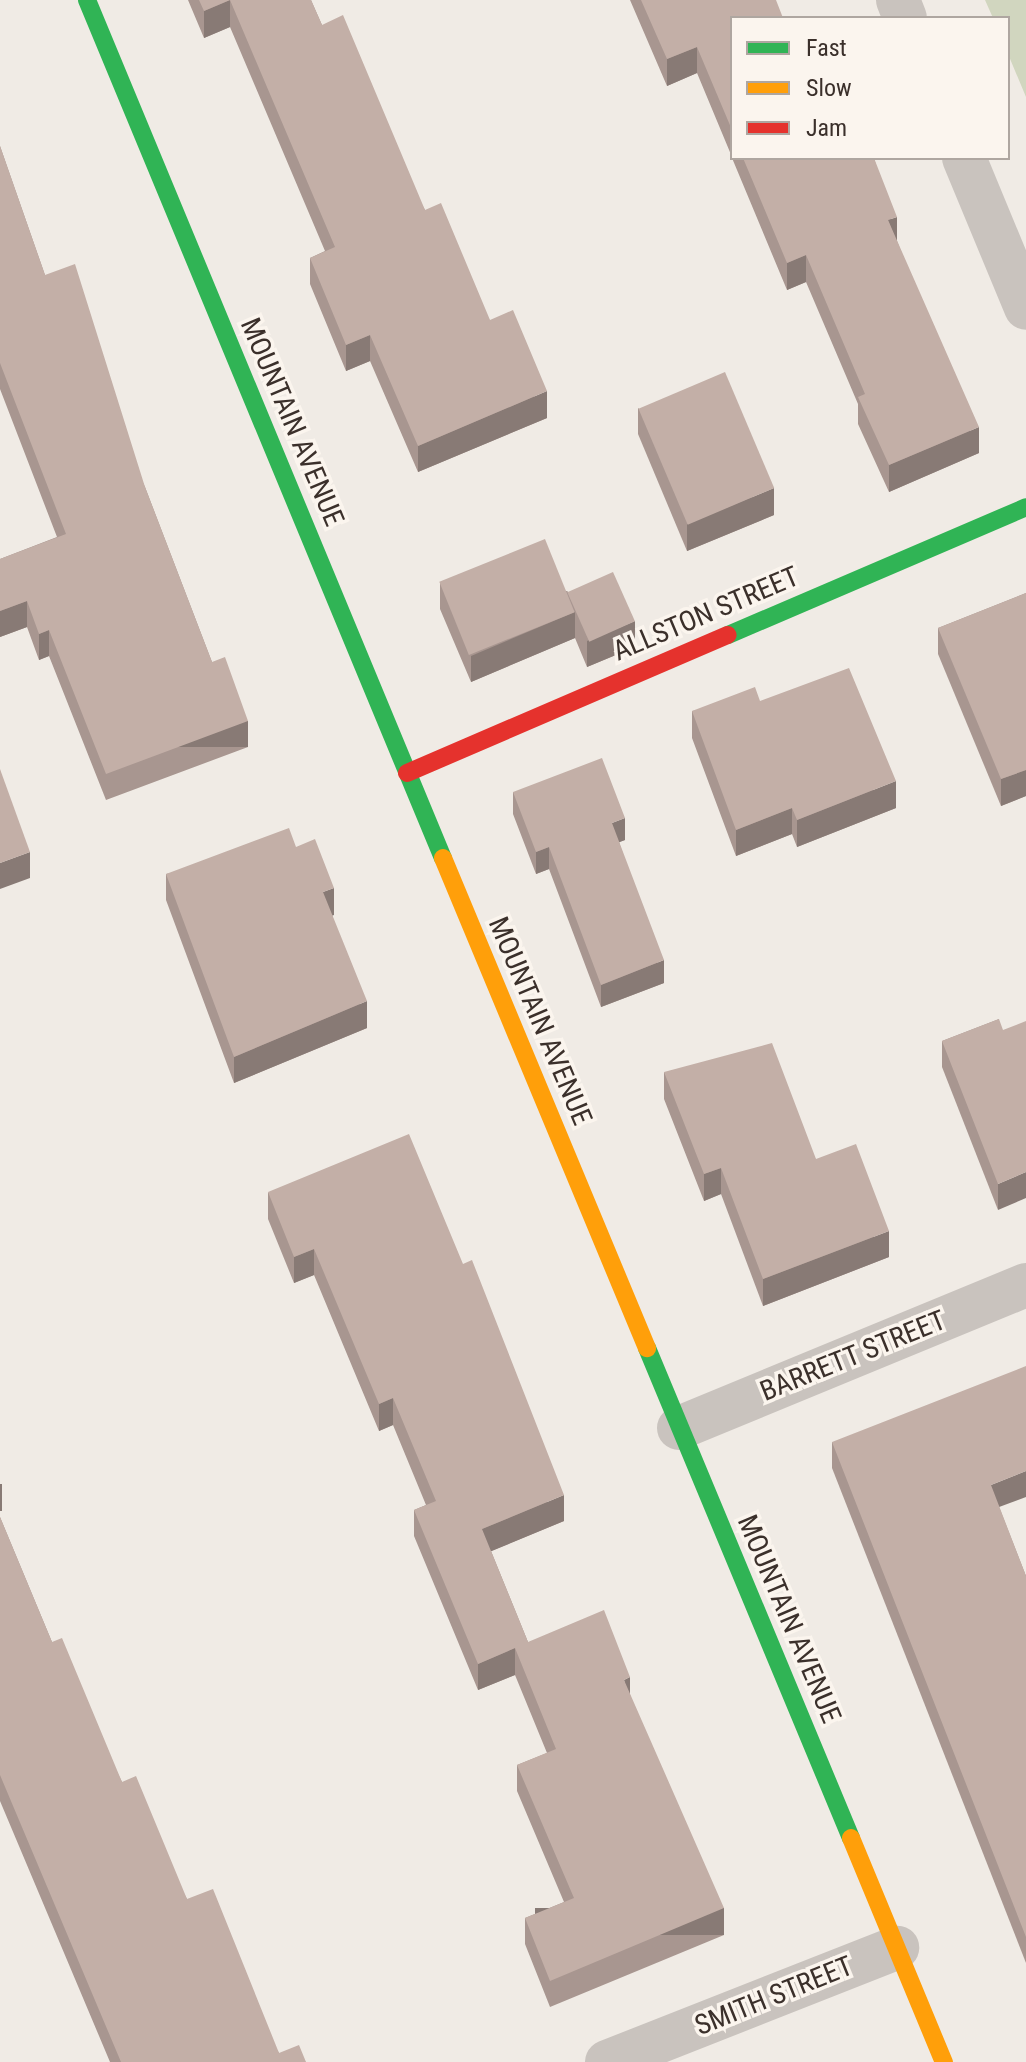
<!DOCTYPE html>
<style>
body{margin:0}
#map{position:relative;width:1026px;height:2062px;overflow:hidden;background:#f0ebe5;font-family:"Roboto Condensed",sans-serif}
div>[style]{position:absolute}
.green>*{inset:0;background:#d1d6bf}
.street>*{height:44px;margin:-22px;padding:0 22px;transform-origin:22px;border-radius:22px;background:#c9c3be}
.fast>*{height:18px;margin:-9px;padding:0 9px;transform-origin:9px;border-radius:9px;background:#30b455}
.slow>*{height:18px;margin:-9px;padding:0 9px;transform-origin:9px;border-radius:9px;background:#ff9f0a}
.jam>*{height:18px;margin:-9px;padding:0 9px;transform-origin:9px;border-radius:9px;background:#e5322d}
.wall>*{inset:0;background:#a89690}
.shaded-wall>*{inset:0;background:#887a75;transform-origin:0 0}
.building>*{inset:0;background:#c3afa7;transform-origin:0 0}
span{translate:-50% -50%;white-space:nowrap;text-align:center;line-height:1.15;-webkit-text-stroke:7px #fbf5ee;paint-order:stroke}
.street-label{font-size:28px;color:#3b302b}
.legend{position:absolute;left:730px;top:16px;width:280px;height:144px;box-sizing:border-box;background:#fbf5ee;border:2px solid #aea6a0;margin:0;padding:10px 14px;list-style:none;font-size:24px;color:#3b302b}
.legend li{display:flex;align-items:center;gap:16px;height:40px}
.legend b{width:40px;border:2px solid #aea6a0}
</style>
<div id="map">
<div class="green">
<i style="clip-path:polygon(985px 0,1026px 0,1026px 97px,1008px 54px,1008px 18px,993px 18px)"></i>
</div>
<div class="street">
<i style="left:898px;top:0;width:19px;rotate:69deg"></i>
<i style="left:964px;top:158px;width:162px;rotate:67.5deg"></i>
<i style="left:679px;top:1428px;width:375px;rotate:-22.4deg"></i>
<i style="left:607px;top:2062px;width:312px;rotate:-21.5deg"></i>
</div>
<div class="fast">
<i style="left:87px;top:0;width:929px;rotate:67.47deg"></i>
<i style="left:728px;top:635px;width:324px;rotate:-23.2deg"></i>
<i style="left:647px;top:1348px;width:531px;rotate:67.4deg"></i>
</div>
<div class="slow">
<i style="left:443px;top:858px;width:531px;rotate:67.4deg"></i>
<i style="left:851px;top:1838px;width:243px;rotate:67.5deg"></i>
</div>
<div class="jam">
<i style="left:407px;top:773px;width:349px;rotate:-23.3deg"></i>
</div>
<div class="wall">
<i style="clip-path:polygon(188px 0,311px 0,322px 25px,425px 210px,547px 418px,418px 472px,370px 361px,346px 371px,310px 284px,310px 258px,325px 251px,230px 27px,204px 38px)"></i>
<i style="clip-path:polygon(630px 0,776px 0,732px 18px,732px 157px,697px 73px,667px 86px)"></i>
<i style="clip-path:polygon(0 146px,45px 275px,145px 487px,212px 662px,248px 747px,106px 800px,49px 656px,39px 660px,27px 627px,0 637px,0 559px,57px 537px,0 389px)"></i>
<i style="clip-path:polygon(732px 158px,874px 158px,897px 241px,979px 453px,889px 492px,858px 424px,858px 404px,806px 282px,787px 290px)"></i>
<i style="clip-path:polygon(638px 408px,774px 515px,687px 551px,638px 434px)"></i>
<i style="clip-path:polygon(440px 583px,567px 591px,635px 647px,587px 667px,575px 638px,471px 682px,440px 609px)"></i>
<i style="clip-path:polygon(1026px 593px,1026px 796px,1001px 806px,938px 654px,938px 628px)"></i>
<i style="clip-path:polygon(760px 701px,896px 808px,797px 847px,792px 834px,736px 856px,692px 738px,692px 711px)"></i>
<i style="clip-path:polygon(513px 792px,625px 840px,619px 842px,664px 983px,601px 1007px,549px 869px,536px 874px,513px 814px)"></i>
<i style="clip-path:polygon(296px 847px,334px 915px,332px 915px,367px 1028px,234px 1083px,166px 900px,166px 874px)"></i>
<i style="clip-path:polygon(999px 1019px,998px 1210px,942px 1067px,942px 1041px)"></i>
<i style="clip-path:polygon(664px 1072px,816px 1159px,889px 1257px,763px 1306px,721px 1194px,704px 1201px,664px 1099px)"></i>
<i style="clip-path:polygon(268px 1192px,564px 1521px,491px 1551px,528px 1642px,630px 1695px,724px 1935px,550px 2007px,525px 1944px,525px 1918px,564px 1902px,517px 1791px,517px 1765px,547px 1753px,515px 1675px,478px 1690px,414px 1536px,414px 1510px,426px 1505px,393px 1425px,379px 1431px,314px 1275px,294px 1283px,268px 1219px)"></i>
<i style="clip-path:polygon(832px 1442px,999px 1507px,1026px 1576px,1026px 1963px,832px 1468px)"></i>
<i style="clip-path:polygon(0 1517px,52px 1642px,122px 1782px,187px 1899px,279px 2053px,306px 2062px,110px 2062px,0 1801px)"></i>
</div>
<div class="shaded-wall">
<i style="clip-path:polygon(230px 0,230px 27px,204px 38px,204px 11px)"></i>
<i style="clip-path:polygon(697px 47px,697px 73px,667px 86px,667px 59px)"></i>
<i style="clip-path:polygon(897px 217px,897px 243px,888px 220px)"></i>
<i style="clip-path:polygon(806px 255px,806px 282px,787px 290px,787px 263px)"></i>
<i style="clip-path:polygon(370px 335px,370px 361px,346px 371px,346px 345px)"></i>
<i style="clip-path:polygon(547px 391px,547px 418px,418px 472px,418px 446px)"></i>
<i style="clip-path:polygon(979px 427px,979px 453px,889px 492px,889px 465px)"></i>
<i style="clip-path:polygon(774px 488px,774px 515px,687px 551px,687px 524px)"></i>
<i style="clip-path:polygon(27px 601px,27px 627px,0 637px,0 611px)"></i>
<i style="clip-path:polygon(575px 612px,575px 638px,471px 682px,471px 656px)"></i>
<i style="clip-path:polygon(635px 621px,635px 647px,587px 667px,587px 641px)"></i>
<i style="clip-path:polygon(49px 630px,49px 656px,39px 660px,39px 634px)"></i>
<i style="left:248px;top:721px;width:26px;height:152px;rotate:90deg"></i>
<i style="clip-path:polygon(1026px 770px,1026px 796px,1001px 806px,1001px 779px)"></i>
<i style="clip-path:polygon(896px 781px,896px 808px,797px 847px,797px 820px)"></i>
<i style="clip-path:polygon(792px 808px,792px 834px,736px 856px,736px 830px)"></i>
<i style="clip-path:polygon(625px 818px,625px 840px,612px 845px,612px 823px)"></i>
<i style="clip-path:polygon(549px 847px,549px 869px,536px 874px,536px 852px)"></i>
<i style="clip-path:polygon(30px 852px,30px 878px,0 889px,0 863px)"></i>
<i style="clip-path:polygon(334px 888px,334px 915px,323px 919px,323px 892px)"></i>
<i style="clip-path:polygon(664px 960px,664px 983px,601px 1007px,601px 985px)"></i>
<i style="clip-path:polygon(367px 1001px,367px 1028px,234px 1083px,234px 1057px)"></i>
<i style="clip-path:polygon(721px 1168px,721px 1194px,704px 1201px,704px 1174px)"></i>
<i style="clip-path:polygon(1026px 1172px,1026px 1198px,998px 1210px,998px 1184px)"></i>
<i style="clip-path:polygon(889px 1231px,889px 1257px,763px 1306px,763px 1279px)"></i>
<i style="clip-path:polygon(314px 1249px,314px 1275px,294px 1283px,294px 1257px)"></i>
<i style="clip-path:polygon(393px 1398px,393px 1425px,379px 1431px,379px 1404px)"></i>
<i style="clip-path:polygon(1026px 1471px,1026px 1497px,991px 1510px,991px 1485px)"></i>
<i style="left:0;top:1484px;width:2px;height:27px"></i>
<i style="clip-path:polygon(564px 1495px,564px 1521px,482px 1555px,482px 1529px)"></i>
<i style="clip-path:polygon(515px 1648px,515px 1675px,478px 1690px,478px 1664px)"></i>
<i style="clip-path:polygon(630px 1677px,630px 1704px,624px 1680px)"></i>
<i style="left:724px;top:1908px;width:27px;height:189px;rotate:90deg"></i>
</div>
<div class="building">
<i style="clip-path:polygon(199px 0,311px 0,322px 25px,343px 15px,425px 210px,441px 203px,490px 320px,513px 310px,547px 391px,418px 446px,370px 335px,346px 345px,310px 258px,335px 247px,230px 0,204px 11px)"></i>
<i style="clip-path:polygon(641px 0,776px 0,783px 18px,732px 18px,732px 130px,697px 47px,667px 59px)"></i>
<i style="clip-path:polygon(0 146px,45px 275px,75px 264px,145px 487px,212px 662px,225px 657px,248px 721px,106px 774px,49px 630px,39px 634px,27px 601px,0 611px,0 559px,66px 534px,0 363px)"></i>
<i style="clip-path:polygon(743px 158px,874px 158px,897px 217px,888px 220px,979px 427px,889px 465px,858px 397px,865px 394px,806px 255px,787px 263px)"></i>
<i style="left:725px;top:372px;width:126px;height:94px;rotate:67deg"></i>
<i style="left:545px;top:539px;width:79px;height:114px;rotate:68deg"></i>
<i style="left:613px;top:572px;width:54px;height:50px;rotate:66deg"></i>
<i style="clip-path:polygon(1026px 593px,1026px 770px,1001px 779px,938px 628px)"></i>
<i style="clip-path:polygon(849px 668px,896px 781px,797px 820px,792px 808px,736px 830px,692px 711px,755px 687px,760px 701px)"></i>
<i style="clip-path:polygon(602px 758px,625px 818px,612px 823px,664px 960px,601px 985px,549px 847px,536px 852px,513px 792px)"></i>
<i style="clip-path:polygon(0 769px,30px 852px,0 863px)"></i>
<i style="clip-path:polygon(289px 828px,296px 847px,315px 839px,334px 888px,323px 892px,367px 1001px,234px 1057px,166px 874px)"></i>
<i style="clip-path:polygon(999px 1019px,1003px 1030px,1026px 1021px,1026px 1172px,998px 1184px,942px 1041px)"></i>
<i style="clip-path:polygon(772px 1043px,816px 1159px,856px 1144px,889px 1231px,763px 1279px,721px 1168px,704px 1174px,664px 1072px)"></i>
<i style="clip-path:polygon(409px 1134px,463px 1264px,472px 1260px,564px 1495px,482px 1529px,528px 1642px,604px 1610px,630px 1677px,624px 1680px,724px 1908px,550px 1981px,525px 1918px,574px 1898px,517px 1765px,556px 1749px,515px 1648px,478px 1664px,414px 1510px,436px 1501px,393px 1398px,379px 1404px,314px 1249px,294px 1257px,268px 1192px)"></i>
<i style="clip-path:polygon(1026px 1366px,1026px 1471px,991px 1485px,1026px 1576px,1026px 1937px,832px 1442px)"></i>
<i style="clip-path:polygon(0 1517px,52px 1642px,62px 1638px,122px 1782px,136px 1776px,187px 1899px,213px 1889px,279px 2053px,299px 2045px,306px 2062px,121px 2062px,0 1775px)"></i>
</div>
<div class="street-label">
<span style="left:292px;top:422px;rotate:67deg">MOUNTAIN AVENUE</span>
<span style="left:706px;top:614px;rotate:-23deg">ALLSTON STREET</span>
<span style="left:540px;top:1021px;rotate:67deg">MOUNTAIN AVENUE</span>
<span style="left:853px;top:1356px;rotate:-22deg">BARRETT STREET</span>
<span style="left:789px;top:1619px;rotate:67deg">MOUNTAIN AVENUE</span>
<span style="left:774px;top:1996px;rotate:-22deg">SMITH STREET</span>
</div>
<ul class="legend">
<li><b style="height:10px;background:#30b455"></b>Fast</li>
<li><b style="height:10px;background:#ff9f0a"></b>Slow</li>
<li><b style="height:10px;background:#e5322d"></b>Jam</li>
</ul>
</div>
